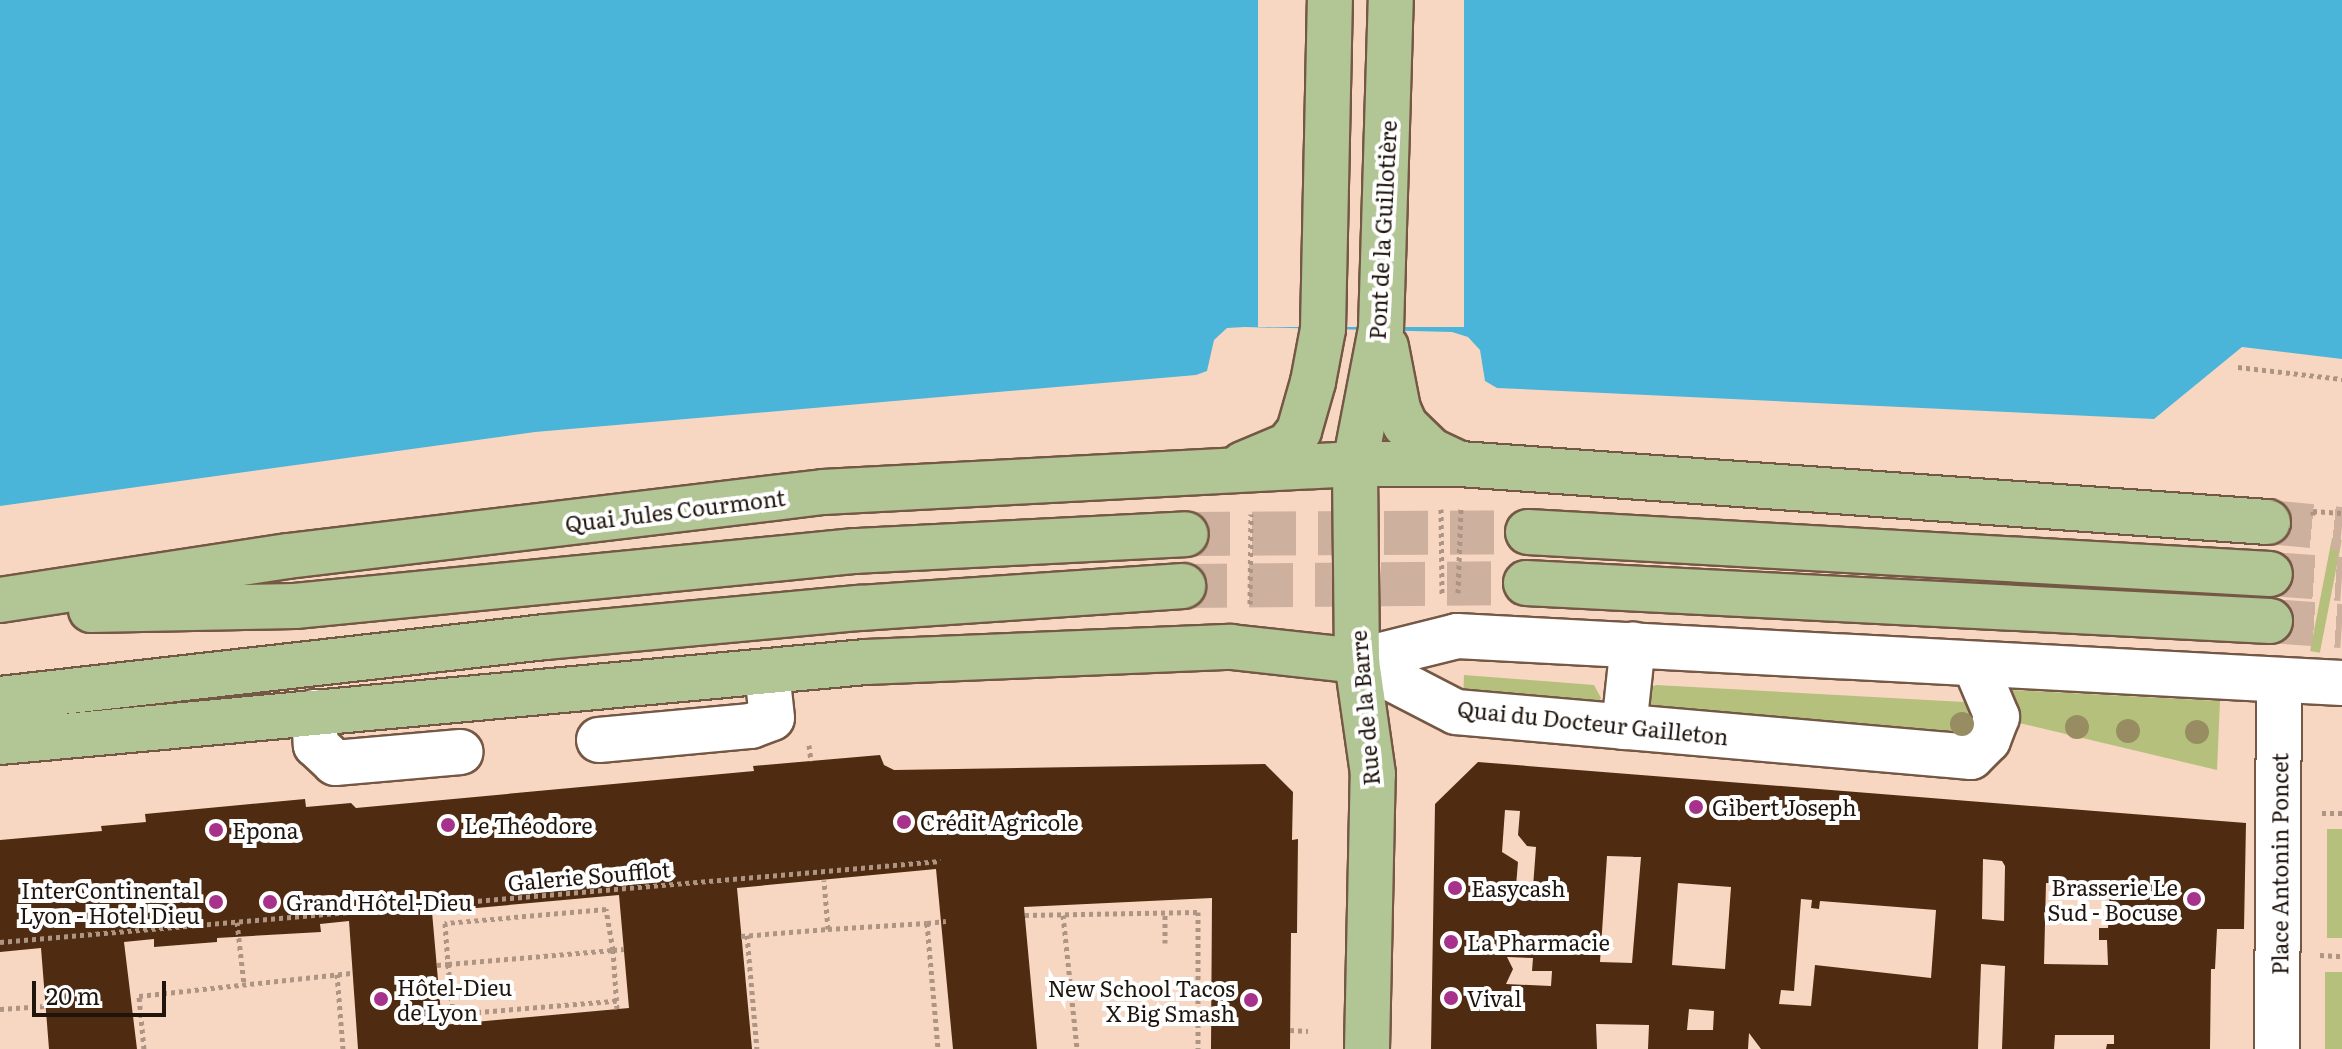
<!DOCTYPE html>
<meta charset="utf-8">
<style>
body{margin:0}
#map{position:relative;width:2342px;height:1049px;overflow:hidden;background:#f8d7c2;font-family:Literata,serif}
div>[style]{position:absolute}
.green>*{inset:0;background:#b5c07d;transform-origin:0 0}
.water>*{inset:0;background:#4bb4d9}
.pier>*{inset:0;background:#f8d7c2;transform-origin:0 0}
.building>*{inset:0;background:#4f2c11}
.major-tunnel>*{height:44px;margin-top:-22px;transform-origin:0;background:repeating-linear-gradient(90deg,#cdb09e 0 44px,transparent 0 66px)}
.path>*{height:5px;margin-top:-2.5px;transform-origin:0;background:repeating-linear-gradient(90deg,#ad9483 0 4px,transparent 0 8px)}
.roads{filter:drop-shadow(2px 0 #745845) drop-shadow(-2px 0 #745845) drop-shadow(0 2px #745845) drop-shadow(0 -2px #745845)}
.minor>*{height:44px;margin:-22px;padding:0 22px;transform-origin:22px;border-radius:22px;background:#fff}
.major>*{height:44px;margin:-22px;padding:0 22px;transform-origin:22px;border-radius:22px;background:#b2c594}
.trees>*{width:24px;height:24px;margin:-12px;border-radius:50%;background:#988d62}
.dots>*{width:22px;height:22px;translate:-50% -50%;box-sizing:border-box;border:4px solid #fff;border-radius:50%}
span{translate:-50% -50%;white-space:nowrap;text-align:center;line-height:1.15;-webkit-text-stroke:8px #fff;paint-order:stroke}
.street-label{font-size:22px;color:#20150d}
.poi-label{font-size:22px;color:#20150d}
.left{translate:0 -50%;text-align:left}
.right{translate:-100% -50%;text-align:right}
.scale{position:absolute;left:32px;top:981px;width:134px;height:36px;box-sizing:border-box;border:4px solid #20150d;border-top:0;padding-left:10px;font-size:24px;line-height:28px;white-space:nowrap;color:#20150d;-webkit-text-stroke:6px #fff;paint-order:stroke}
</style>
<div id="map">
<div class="green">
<i style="left:2332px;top:538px;width:10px;height:115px;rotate:11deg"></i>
<i style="clip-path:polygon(1464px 675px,1594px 685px,1601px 698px,1598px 704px,1463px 700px)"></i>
<i style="clip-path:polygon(1656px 685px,1964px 702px,1974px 707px,1977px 736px,1647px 711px,1647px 689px)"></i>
<i style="clip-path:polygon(2011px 690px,2220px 701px,2217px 770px,2019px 723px,2007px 692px)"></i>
<i style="left:2327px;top:829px;width:15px;height:109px"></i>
<i style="left:2325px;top:972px;width:17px;height:77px"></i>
</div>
<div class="water">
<i style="clip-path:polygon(0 0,2342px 0,2342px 359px,2242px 347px,2154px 419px,1497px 388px,1485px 381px,1480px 350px,1468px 337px,1452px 332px,1245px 327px,1227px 328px,1214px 340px,1207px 371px,1196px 375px,535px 432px,0 506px)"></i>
</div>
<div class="pier">
<i style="left:1258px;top:0;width:206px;height:327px"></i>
</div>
<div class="building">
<i style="clip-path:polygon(evenodd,880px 755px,884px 765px,894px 770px,1265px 764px,1293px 792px,1292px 840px,1298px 839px,1297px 933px,1291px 933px,1290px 1049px,1211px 1049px,1212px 898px,1024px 907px,1037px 1049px,953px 1049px,936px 869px,737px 888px,752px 1049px,358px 1049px,349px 921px,320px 924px,321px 932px,217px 938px,217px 942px,154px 947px,154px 939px,124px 942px,137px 1049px,49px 1049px,41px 948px,0 952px,0 840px,102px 831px,101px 826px,146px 822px,145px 814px,305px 799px,306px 807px,351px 803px,356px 808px,754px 771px,753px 766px,880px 755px,619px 895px,629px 1008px,442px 1025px,432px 912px,619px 895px)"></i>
<i style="clip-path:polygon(evenodd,1478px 762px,2246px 823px,2244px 929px,2217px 929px,2215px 969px,2211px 969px,2210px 1049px,2106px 1049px,2107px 1044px,2114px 1044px,2114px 1035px,2055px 1035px,2054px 1049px,2002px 1049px,2005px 966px,1981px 964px,1978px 1049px,1761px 1049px,1749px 1033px,1748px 1049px,1648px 1049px,1649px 1025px,1596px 1024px,1597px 1049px,1431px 1049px,1435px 804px,1478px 762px,1505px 810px,1520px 811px,1518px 835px,1527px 846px,1536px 847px,1533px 887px,1516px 886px,1518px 862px,1502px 852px,1505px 810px,1478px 762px,1607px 856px,1641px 857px,1632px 963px,1600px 962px,1607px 856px,1478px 762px,1983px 859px,2002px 861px,2005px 866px,2004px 921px,1982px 919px,1983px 859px,1478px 762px,1678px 883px,1731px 887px,1725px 969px,1672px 965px,1678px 883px,1478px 762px,2046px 883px,2110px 886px,2108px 928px,2099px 928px,2099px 940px,2107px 940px,2108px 965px,2044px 964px,2046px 883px,1478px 762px,1801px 899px,1812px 900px,1811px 908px,1819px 909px,1820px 901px,1936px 910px,1931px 978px,1815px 965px,1811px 1006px,1779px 1004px,1781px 990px,1794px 991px,1801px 899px,1478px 762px,1507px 957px,1533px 958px,1532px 971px,1552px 971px,1551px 986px,1506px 984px,1513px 969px,1507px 957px,1478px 762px,1689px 1009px,1714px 1011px,1713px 1030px,1687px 1030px,1689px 1009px)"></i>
</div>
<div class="major-tunnel">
<i style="left:2268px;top:522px;width:74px;rotate:5.4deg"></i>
<i style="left:1186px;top:534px;width:342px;rotate:-0.3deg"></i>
<i style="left:2270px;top:574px;width:72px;rotate:4deg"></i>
<i style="left:1183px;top:586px;width:343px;rotate:-0.5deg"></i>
<i style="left:2270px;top:621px;width:72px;rotate:4deg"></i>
</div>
<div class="path">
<i style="left:2238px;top:367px;width:105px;rotate:6.6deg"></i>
<i style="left:1441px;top:509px;width:86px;rotate:89.3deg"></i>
<i style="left:2313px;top:515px;width:4px;rotate:-90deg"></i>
<i style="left:2313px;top:511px;width:29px;rotate:4deg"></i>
<i style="left:1458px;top:593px;width:85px;rotate:-88deg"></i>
<i style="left:1250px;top:604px;width:90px;rotate:-89.4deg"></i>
<i style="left:809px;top:745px;width:16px;rotate:83deg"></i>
<i style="left:2322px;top:813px;width:20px"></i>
<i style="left:1025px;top:915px;width:173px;rotate:-1deg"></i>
<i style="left:1198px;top:912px;width:137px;rotate:90deg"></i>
<i style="left:1063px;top:915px;width:135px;rotate:84deg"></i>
<i style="left:237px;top:922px;width:62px;rotate:83.6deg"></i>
<i style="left:927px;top:923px;width:19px;rotate:-6deg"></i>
<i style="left:828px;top:929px;width:99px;rotate:-3.5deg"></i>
<i style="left:927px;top:923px;width:126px;rotate:85deg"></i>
<i style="left:747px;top:935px;width:114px;rotate:85deg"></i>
<i style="left:741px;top:936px;width:87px;rotate:-4.6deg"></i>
<i style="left:828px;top:929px;width:49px;rotate:-94.7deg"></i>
<i style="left:0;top:942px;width:944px;rotate:-4.92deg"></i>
<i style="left:1165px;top:943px;width:30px;rotate:-90deg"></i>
<i style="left:2320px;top:955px;width:22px;rotate:3deg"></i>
<i style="left:437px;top:965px;width:11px;rotate:-5deg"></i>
<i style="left:448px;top:964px;width:166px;rotate:-4.8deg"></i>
<i style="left:613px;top:950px;width:42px;rotate:-99.7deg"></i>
<i style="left:606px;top:909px;width:162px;rotate:175deg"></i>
<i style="left:445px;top:923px;width:41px;rotate:85.8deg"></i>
<i style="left:448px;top:964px;width:50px;rotate:84.3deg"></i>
<i style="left:453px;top:1014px;width:164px;rotate:-4.6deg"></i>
<i style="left:337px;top:974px;width:75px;rotate:85.4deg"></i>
<i style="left:0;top:1009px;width:45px;rotate:-3.8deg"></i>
<i style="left:617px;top:1009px;width:59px;rotate:-93.9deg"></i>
<i style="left:613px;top:950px;width:11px;rotate:-5deg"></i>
<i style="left:1290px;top:1030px;width:18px;rotate:3deg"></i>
<i style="left:144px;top:1049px;width:53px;rotate:-95.4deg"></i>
<i style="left:139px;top:996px;width:213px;rotate:-6.2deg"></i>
</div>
<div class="roads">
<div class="minor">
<i style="left:1357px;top:661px;width:103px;rotate:-14deg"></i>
<i style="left:1457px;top:636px;width:886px;rotate:3.04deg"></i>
<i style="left:1357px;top:661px;width:111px;rotate:27.3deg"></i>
<i style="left:1456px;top:712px;width:517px;rotate:4.99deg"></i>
<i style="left:1971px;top:757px;width:24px;rotate:-45deg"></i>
<i style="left:1988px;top:740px;width:25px;rotate:-69deg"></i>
<i style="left:1997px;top:717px;width:56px;rotate:-112.9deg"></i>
<i style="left:314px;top:712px;width:33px;rotate:87deg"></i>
<i style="left:316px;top:745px;width:26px;rotate:43deg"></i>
<i style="left:335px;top:763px;width:126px;rotate:-5deg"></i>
<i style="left:1624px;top:727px;width:83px;rotate:-83.8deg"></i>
<i style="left:599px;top:740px;width:153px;rotate:-5.3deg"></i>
<i style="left:751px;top:726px;width:22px;rotate:-21deg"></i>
<i style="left:772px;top:718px;width:46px;rotate:-96.2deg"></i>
<i style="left:2277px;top:1049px;width:369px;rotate:-89.7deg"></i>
</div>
<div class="major">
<i style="left:1386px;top:347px;width:63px;rotate:79deg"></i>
<i style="left:1398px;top:409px;width:17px;rotate:66deg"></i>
<i style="left:1405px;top:425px;width:37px;rotate:44deg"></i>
<i style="left:1432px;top:451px;width:31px;rotate:25deg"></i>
<i style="left:1243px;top:464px;width:49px;rotate:-22.9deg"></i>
<i style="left:1288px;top:445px;width:18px;rotate:-52deg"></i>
<i style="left:1299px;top:431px;width:51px;rotate:-74.1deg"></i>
<i style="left:1313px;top:382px;width:54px;rotate:-79.3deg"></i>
<i style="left:1323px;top:329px;width:329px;rotate:-88.8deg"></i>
<i style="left:1528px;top:532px;width:743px;rotate:3.24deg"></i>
<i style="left:1526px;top:583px;width:745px;rotate:2.92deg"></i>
<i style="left:0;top:600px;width:291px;rotate:-8.7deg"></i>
<i style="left:288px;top:556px;width:539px;rotate:-6.82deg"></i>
<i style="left:823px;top:492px;width:533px;rotate:-3.01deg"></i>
<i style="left:1355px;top:464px;width:105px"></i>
<i style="left:1460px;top:464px;width:810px;rotate:4.11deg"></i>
<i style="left:91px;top:610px;width:204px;rotate:-1.1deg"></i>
<i style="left:295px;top:606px;width:563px;rotate:-5.61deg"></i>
<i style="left:855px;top:551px;width:331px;rotate:-2.9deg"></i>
<i style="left:0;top:699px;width:549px;rotate:-6.49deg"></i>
<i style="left:545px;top:637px;width:316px;rotate:-5.3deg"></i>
<i style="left:860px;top:608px;width:324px;rotate:-3.9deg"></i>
<i style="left:0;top:742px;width:870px;rotate:-5.28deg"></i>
<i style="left:866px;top:662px;width:365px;rotate:-2.4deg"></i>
<i style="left:1231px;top:647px;width:127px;rotate:6.3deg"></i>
<i style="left:1367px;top:1049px;width:275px;rotate:-88.8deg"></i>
<i style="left:1373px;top:774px;width:114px;rotate:-98.1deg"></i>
<i style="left:1357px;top:661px;width:197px;rotate:-90.6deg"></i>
<i style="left:1355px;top:464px;width:137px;rotate:-79.1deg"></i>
<i style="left:1381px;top:329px;width:329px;rotate:-88.3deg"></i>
</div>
</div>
<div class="trees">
<i style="left:1962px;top:724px"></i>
<i style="left:2077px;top:727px"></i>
<i style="left:2128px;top:731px"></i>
<i style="left:2197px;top:732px"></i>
</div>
<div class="dots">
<i style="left:1696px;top:807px;background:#a6328b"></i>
<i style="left:904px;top:822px;background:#a6328b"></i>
<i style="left:448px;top:825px;background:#a6328b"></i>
<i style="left:216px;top:830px;background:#a6328b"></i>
<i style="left:1455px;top:888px;background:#a6328b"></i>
<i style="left:2194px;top:899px;background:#a6328b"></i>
<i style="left:216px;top:902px;background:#a6328b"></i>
<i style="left:270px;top:902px;background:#a6328b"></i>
<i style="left:1451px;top:942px;background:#a6328b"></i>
<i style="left:1451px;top:998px;background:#a6328b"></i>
<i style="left:381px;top:999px;background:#a6328b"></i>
<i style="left:1251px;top:1000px;background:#a6328b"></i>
</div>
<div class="street-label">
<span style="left:1382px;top:230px;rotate:-87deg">Pont de la Guillotière</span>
<span style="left:675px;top:510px;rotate:-7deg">Quai Jules Courmont</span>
<span style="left:1364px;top:708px;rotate:-95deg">Rue de la Barre</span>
<span style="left:1593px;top:722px;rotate:6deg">Quai du Docteur Gailleton</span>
<span style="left:2279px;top:864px;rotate:-90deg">Place Antonin Poncet</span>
<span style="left:589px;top:875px;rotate:-5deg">Galerie Soufflot</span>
</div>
<div class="poi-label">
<span class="left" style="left:1712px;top:807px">Gibert Joseph</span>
<span class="left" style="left:920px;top:822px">Crédit Agricole</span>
<span class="left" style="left:464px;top:825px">Le Théodore</span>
<span class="left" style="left:232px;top:830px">Epona</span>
<span class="right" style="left:2178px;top:899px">Brasserie Le<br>Sud - Bocuse</span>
<span class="left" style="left:1471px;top:888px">Easycash</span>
<span class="right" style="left:200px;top:902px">InterContinental<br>Lyon - Hotel Dieu</span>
<span class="left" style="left:286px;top:902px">Grand Hôtel-Dieu</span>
<span class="left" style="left:1467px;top:942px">La Pharmacie</span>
<span class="left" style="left:397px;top:999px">Hôtel-Dieu<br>de Lyon</span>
<span class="right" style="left:1235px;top:1000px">New School Tacos<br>X Big Smash</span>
<span class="left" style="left:1467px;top:998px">Vival</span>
</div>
<div class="scale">20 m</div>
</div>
